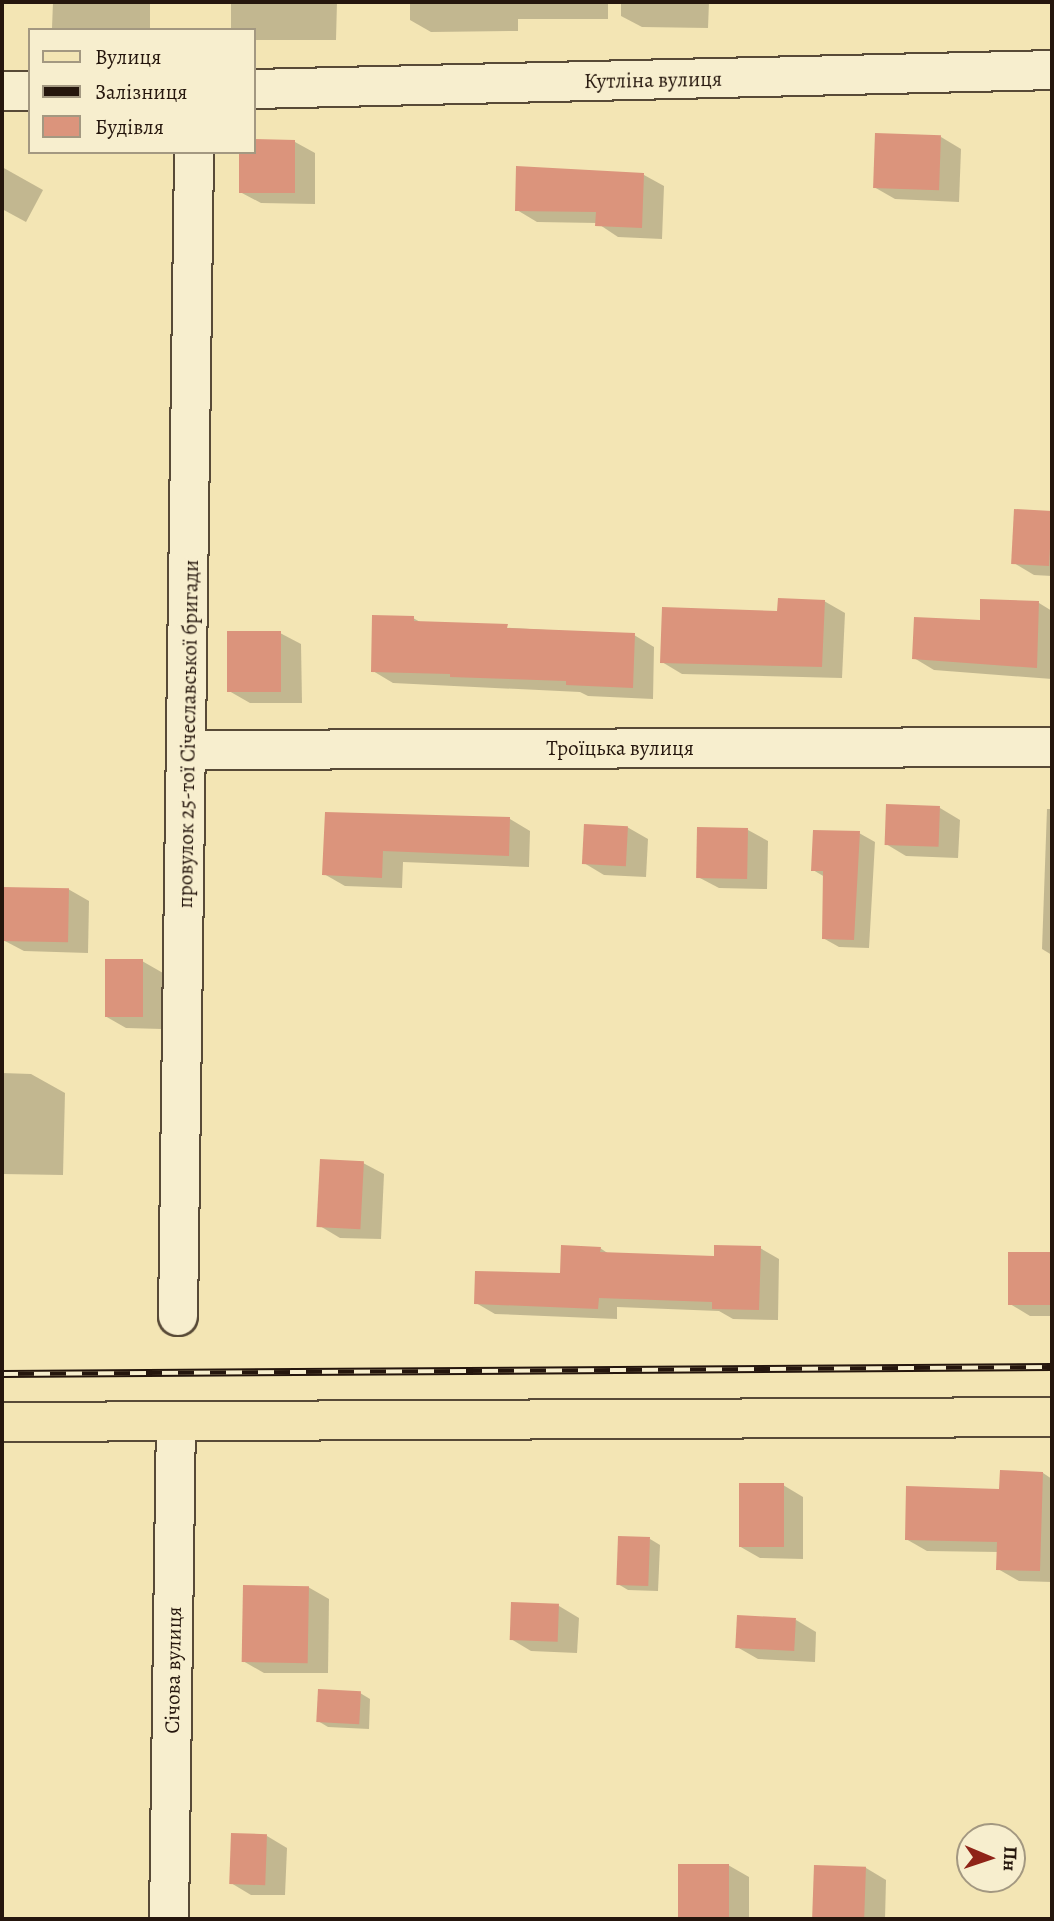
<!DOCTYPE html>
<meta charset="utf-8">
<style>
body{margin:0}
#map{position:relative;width:1054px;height:1921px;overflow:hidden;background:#f3e5b4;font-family:Alegreya,serif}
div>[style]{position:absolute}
.shadow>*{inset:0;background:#0003}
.building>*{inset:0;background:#db947c;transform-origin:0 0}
.roads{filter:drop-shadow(2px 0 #584a37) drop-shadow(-2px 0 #584a37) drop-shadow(0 2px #584a37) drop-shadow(0 -2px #584a37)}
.minor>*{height:38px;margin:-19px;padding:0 19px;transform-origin:19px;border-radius:19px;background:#f7eece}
.primary>*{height:38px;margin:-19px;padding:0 19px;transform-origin:19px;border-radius:19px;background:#f3e5b4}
.rail>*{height:8px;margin-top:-4px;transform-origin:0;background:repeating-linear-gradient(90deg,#f7eece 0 16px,#25160d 0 32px);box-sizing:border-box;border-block:2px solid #25160d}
span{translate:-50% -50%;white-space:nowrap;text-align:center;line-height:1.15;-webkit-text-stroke:5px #f7eece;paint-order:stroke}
.street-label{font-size:21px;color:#25160d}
.frame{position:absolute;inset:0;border:4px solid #25160d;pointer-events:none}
.legend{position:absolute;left:28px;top:28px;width:228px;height:126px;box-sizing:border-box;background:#f7eece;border:2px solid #a39881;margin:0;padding:9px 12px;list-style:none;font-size:21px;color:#25160d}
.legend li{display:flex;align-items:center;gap:14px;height:35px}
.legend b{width:35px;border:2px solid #a39881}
.north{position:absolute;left:956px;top:1823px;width:70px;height:70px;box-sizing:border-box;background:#f7eece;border:2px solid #a39881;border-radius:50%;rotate:92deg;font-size:19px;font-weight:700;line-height:28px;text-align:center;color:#25160d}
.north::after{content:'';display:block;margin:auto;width:24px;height:32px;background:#8f2418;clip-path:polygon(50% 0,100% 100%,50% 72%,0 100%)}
</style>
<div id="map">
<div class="shadow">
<i style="clip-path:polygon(53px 2px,150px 2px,150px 30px,55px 30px,52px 28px)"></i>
<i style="clip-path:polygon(231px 2px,337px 2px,336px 40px,254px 40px,254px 30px,231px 29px)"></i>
<i style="clip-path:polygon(410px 2px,608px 2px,608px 19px,518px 19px,518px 31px,431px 32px,410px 20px)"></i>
<i style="clip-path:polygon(621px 2px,709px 2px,708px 28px,642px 27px,621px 16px)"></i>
<i style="clip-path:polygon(941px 137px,961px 149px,959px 202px,895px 199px,874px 187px)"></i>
<i style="clip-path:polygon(254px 141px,295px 142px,315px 153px,315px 204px,261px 203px,240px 192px,254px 152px)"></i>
<i style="clip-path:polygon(2px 167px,43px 190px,26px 222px,2px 209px)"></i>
<i style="clip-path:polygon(644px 175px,664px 186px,662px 239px,618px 237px,597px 223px,537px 222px,517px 210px)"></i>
<i style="clip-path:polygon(1015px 511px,1052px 512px,1052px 576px,1034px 575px,1014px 563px)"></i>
<i style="clip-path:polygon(824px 601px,845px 613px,842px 678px,682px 674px,662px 662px,779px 612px)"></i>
<i style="clip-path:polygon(1039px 603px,1052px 611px,1052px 679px,934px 670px,914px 658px)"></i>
<i style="clip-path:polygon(413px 618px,422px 623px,634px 635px,654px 647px,653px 699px,588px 696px,580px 692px,393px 683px,373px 671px)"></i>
<i style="clip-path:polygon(280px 633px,301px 644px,302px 703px,250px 703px,229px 691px)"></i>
<i style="clip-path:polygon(940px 808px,960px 820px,958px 858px,906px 856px,886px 844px)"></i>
<i style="clip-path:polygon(1047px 809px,1052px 809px,1052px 955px,1042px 949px)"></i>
<i style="clip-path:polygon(327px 814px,510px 819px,530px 831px,529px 867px,403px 862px,402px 888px,345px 886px,324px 874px)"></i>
<i style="clip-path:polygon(627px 827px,648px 839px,646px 877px,604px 875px,584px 863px)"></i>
<i style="clip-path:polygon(748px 830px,768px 841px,767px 889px,719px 888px,698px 877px)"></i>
<i style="clip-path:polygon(859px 833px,875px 842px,869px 948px,839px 947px,823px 938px,825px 877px,813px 870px)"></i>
<i style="clip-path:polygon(68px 889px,89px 901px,88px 953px,24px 951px,3px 940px)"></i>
<i style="clip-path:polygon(142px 961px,163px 973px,162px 1029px,126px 1028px,105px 1016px)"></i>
<i style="clip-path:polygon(2px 1073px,31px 1074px,65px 1093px,63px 1175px,2px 1174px)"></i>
<i style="clip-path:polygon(363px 1163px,384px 1174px,381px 1239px,340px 1238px,320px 1226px)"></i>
<i style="clip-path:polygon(600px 1248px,609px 1254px,715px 1257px,760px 1248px,779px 1259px,778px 1320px,733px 1319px,719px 1311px,617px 1307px,617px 1319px,495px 1314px,476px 1303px,562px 1275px)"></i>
<i style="clip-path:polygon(1010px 1253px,1052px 1254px,1052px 1316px,1030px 1316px,1010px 1304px)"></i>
<i style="clip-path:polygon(1002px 1472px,1043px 1473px,1052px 1479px,1052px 1582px,1019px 1581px,998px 1569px,999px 1552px,927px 1551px,906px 1539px,1001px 1491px)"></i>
<i style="clip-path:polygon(783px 1485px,803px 1497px,803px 1559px,760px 1558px,739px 1546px)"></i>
<i style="clip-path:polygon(650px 1539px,660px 1545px,658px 1591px,628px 1590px,618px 1584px)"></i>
<i style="clip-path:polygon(308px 1587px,329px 1599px,328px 1673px,264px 1673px,243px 1661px)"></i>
<i style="clip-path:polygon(559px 1606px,579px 1618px,577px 1653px,531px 1651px,511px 1639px)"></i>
<i style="clip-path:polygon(796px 1620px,816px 1632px,815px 1662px,758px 1659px,737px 1647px)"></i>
<i style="clip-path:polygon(360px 1693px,370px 1699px,369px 1729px,328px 1727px,318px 1721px)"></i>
<i style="clip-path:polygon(267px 1836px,287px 1848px,285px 1895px,251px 1895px,231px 1883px)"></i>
<i style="clip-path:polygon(680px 1865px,728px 1865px,749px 1877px,749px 1919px,680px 1919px)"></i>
<i style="clip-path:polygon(816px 1867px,866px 1868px,886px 1880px,885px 1919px,814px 1917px)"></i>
</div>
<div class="building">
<i style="left:875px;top:133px;width:66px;height:55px;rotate:2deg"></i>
<i style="clip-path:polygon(254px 139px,295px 140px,295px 193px,239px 193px,239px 152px,254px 152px)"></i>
<i style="clip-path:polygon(516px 166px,644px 173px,642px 228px,595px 226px,596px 212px,515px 211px)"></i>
<i style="left:1014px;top:509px;width:38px;height:55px;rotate:3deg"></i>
<i style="clip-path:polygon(778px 598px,825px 600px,822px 667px,660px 663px,662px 607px,777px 611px)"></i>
<i style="clip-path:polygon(980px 599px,1039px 601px,1037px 668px,912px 659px,914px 617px,980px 620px)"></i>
<i style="clip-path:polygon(372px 615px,414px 616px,414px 621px,508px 624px,507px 628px,635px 633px,633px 688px,566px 685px,566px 681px,450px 677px,450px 674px,371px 672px)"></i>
<i style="left:227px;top:631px;width:54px;height:61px"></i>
<i style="left:886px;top:804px;width:54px;height:41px;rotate:2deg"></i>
<i style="clip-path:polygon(325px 812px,510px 817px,509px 856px,383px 851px,382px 878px,322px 875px)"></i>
<i style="left:584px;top:824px;width:44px;height:40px;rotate:3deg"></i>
<i style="left:697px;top:827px;width:51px;height:51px;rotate:1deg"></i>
<i style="clip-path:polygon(813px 830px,860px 831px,854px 940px,822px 939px,823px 871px,811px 871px)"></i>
<i style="left:2px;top:887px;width:67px;height:54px;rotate:1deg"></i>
<i style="left:105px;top:959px;width:38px;height:58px"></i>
<i style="left:320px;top:1159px;width:44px;height:68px;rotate:3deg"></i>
<i style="clip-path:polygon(561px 1245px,601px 1247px,600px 1252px,714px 1256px,714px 1245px,761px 1246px,759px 1310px,712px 1309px,712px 1302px,599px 1298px,598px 1309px,474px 1304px,475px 1271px,560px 1273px)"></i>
<i style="left:1008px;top:1252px;width:44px;height:53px"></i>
<i style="clip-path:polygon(1000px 1470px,1043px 1472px,1040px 1571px,996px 1570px,997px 1542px,905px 1540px,906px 1486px,999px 1489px)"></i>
<i style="left:739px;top:1483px;width:45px;height:64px"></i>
<i style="left:618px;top:1536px;width:32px;height:49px;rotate:2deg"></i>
<i style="left:243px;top:1585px;width:66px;height:77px;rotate:1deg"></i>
<i style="left:511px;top:1602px;width:48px;height:38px;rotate:2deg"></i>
<i style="left:737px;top:1615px;width:59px;height:33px;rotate:3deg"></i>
<i style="left:318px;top:1689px;width:43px;height:33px;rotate:3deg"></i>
<i style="left:231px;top:1833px;width:36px;height:51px;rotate:2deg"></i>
<i style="left:678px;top:1864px;width:51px;height:55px"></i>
<i style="left:814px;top:1865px;width:52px;height:53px;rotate:2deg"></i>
</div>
<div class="roads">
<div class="minor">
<i style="left:254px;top:89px;width:798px;rotate:-1.36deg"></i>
<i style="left:2px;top:91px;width:28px"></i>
<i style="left:188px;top:750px;width:864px;rotate:-0.2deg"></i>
<i style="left:178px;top:1316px;width:1164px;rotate:-89.21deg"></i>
<i style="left:169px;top:1919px;width:498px;rotate:-89.2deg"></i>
</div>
<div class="primary">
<i style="left:2px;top:1422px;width:1050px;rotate:-0.27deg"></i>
</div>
</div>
<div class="rail">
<i style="left:2px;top:1374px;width:1050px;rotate:-0.38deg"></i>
</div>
<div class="street-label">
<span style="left:653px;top:80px;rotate:-1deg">Кутліна вулиця</span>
<span style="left:188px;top:734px;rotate:-89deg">провулок 25-тої Січеславської бригади</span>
<span style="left:620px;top:748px">Троїцька вулиця</span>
<span style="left:173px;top:1670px;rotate:-89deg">Січова вулиця</span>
</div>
<div class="frame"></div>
<ul class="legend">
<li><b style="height:9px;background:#f3e5b4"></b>Вулиця</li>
<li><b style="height:9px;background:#25160d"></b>Залізниця</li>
<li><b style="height:19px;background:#db947c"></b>Будівля</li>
</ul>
<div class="north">Пн</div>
</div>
